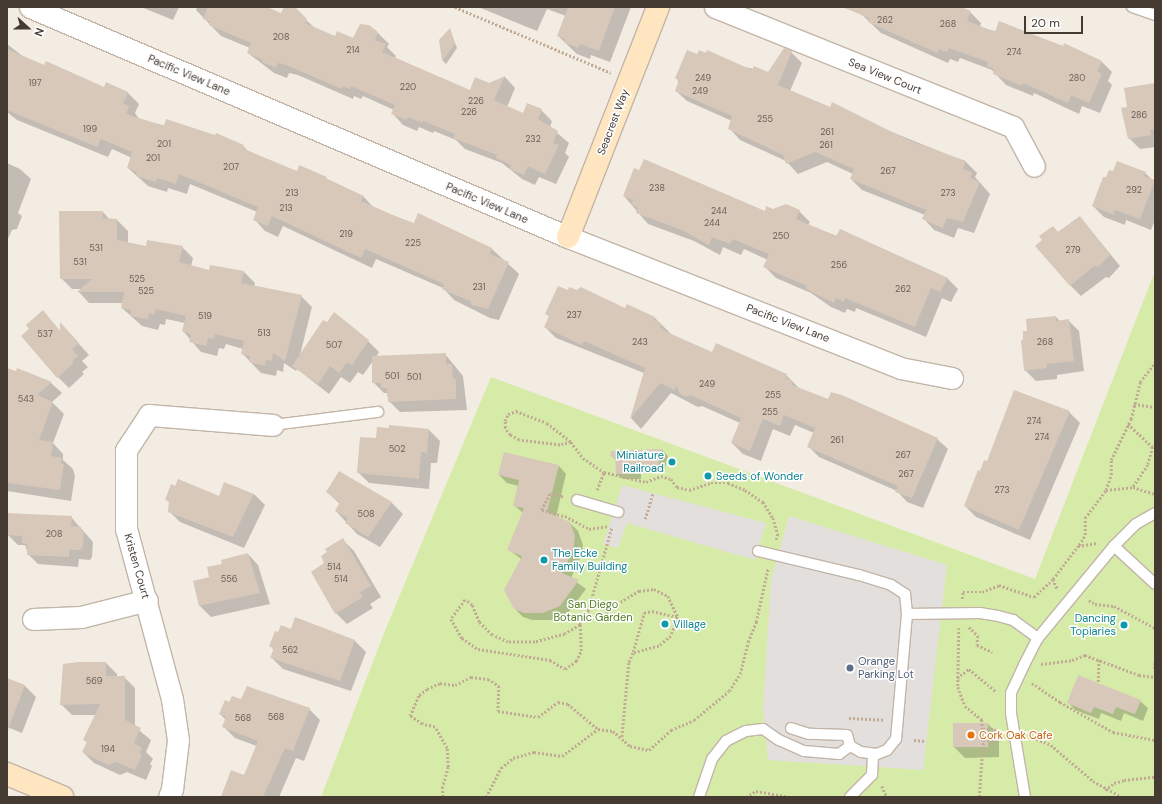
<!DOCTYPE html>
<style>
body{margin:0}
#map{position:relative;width:1162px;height:804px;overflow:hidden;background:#f3ece3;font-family:"DM Sans",sans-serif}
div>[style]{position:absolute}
.green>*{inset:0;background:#d7eba8}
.parking>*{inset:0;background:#e3dfdc}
.shadow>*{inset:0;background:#0003}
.building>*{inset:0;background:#d8c8ba;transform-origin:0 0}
.path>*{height:2.5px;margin-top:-1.25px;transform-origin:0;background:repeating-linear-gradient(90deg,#c2ab95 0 2px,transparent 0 4px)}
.roads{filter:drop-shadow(1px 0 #c2b5a8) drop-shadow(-1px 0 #c2b5a8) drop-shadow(0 1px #c2b5a8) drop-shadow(0 -1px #c2b5a8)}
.lane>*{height:10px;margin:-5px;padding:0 5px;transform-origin:5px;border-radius:5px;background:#fff}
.street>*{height:21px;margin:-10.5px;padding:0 10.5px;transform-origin:10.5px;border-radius:10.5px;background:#fff}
.secondary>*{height:22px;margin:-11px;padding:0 11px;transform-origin:11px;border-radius:11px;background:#ffe6c1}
.dots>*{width:11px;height:11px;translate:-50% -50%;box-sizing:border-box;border:2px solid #fff;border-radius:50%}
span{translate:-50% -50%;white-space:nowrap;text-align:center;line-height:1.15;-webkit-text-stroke:3px #fff;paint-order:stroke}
.number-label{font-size:9px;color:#6a5e55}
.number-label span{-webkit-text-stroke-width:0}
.street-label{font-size:11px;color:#453b33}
.culture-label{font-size:11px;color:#0d838f}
.right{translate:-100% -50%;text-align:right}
.left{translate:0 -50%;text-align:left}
.park-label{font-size:11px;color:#527b22}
.service-label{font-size:11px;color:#4e5e75}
.food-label{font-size:11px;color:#c56008}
.frame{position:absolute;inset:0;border:8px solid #453b33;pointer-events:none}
.north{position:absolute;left:8px;top:8px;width:40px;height:40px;-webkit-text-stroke:3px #fff;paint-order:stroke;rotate:111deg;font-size:11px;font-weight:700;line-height:16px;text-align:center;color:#453b33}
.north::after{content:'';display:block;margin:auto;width:14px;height:18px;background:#453b33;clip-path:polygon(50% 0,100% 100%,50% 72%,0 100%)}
.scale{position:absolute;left:1024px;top:16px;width:59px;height:18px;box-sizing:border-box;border:2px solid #453b33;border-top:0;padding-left:5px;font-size:12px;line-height:14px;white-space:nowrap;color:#453b33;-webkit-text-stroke:3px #fff;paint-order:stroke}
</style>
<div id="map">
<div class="green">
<i style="clip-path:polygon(1155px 271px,1155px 797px,321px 797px,384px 633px,491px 377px,1035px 579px)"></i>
</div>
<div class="parking">
<i style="clip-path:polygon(622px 485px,766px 523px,755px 560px,627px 523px,618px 548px,603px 544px)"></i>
<i style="clip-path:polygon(789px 516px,947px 565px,923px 770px,768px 760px,763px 708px,771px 580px)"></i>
</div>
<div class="shadow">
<i style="clip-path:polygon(141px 7px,179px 7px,173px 20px)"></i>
<i style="clip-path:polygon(197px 7px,264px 7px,282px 14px,285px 7px,291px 7px,315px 28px,335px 37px,353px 40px,378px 33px,389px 44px,387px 47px,396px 56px,395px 58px,470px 91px,505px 77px,515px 88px,507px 107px,523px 114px,541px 110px,552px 121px,550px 127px,569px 143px,565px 153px,569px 157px,556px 184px,539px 177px,535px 185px,522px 179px,502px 163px,465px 149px,456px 140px,434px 131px,433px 133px,419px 127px,417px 131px,403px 125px,393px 114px,394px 110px,363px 96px,361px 99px,354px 96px,353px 99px,298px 75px,289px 73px,287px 78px,274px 73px,248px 53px,250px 48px,221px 36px,196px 10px)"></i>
<i style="clip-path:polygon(478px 7px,631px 7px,610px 62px,591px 55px,590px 59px,577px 54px,558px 36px,566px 16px,547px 9px,537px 31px)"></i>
<i style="clip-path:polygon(849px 7px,959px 7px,970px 12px,981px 23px,980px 27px,1101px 61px,1112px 72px,1108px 81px,1112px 85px,1100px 113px,1082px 106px,1079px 114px,1034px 93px,1033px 96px,1006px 85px,992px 70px,960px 58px,958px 62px,950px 59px,948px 63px,881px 33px,858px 11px)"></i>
<i style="clip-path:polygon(450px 30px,457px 48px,446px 64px,443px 61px,440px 40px)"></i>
<i style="clip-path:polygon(7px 44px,25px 58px,104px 88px,106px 84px,128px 93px,139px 104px,135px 113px,139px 119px,243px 146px,249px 152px,297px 172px,300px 166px,363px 196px,374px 208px,414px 224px,418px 215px,492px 249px,519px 274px,499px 320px,490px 318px,454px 300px,443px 288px,376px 259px,372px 268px,283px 226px,278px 237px,265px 231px,255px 220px,257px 212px,190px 184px,187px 194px,168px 188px,167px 192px,148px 186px,128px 168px,132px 158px,112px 149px,108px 157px,17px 120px,7px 112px)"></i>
<i style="clip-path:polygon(791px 52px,802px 63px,790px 91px,966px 162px,977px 173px,975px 177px,990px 194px,974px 233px,958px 228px,954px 238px,934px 230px,924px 219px,925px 215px,862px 190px,851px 179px,853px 174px,827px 162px,798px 174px,786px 161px,740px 140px,730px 129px,732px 121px,687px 101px,676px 91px,679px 82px,676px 78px,698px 55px,769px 73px)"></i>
<i style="clip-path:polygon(1155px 85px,1155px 147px,1140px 149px,1129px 138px)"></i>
<i style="clip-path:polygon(7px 163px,20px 169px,31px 179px,18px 213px,22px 216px,17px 229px,12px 230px,7px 241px)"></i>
<i style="clip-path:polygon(1114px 172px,1145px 173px,1155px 182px,1155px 220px,1151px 230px,1126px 220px,1125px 225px,1104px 217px,1093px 206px,1107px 178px)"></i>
<i style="clip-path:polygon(624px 196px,765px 212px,799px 211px,810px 222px,808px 225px,947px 278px,958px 289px,951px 302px,942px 298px,926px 337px,856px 308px,855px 312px,847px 309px,845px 313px,831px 307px,811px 293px,776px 278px,765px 267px,768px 260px,744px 249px,741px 255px,723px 247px,720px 255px,694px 241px,648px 224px)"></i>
<i style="clip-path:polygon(103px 212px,110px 220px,117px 220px,128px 231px,128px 243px,147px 248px,182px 247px,193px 258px,191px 267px,209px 272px,211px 266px,244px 272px,255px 283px,254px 287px,301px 296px,312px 307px,300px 355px,368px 341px,379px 352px,376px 357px,445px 354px,463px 376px,467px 410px,400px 412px,389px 401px,387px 393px,384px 393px,373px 382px,373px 361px,363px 375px,358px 372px,350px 383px,341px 377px,329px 394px,297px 369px,296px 371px,284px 363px,283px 372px,277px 370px,276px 376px,261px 373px,242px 353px,243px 349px,226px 344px,224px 349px,219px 348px,217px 356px,201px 352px,183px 331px,185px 323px,166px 319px,165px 325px,160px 324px,158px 330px,142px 326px,122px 308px,123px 303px,89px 303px,79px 292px,82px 289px,72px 289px,61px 278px)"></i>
<i style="clip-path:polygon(1080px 217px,1120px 266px,1109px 278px,1106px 277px,1081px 296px,1070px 285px,1058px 232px)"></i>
<i style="clip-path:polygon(626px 309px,654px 317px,672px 335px,712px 353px,786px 375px,800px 389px,937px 439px,948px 449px,923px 508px,907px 502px,897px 491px,819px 457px,809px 447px,814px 433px,795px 425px,790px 436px,773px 429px,761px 461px,743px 454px,732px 443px,740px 423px,702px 406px,698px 407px,671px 393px,641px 429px,631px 418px,644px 373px,556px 338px,545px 327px,550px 317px,546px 314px)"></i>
<i style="clip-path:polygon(43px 312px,61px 332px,61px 324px,89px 355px,82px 361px,88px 367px,82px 372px,84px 374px,69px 388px,58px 377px,31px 329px)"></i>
<i style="clip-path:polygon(1056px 317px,1060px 321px,1068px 320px,1079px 331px,1084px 371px,1057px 375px,1057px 379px,1036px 381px,1025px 370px,1025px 341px,1028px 332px)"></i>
<i style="clip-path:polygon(7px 369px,16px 373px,18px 369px,51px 383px,62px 393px,52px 402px,64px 414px,53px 443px,63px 454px,63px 460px,73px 469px,75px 476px,71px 501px,7px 491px)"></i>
<i style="clip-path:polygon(1069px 412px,1080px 423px,1030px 540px,976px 517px,965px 506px,980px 472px,988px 463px)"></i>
<i style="clip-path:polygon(429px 430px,440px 441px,437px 463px,431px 463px,429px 489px,369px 483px,358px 472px,377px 439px)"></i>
<i style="clip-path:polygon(662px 450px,668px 456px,664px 472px,641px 467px,641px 479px,623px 479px,617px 474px,617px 461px,611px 456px,612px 452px)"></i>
<i style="clip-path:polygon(559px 466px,566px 474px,556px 517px,570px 523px,578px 531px,583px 545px,580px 559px,571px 578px,586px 589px,568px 613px,551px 620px,532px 620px,523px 617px,515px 609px,521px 559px,508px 549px,523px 513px,514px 505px,519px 486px,507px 483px,499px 475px)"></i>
<i style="clip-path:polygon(339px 472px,392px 503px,403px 514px,380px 547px,357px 534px,336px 511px,340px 504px,327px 492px)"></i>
<i style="clip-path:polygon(254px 494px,265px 505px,244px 548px,180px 522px,169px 511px,170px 503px,167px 500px)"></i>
<i style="clip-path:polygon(71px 517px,93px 542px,92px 557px,90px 560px,79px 559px,78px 567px,38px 564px,28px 554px,25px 545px,18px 545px,8px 535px)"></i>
<i style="clip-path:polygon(343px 540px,354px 551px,381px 597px,370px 604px,373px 608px,347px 624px,336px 613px,325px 563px)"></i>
<i style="clip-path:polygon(248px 554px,258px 565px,270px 604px,211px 617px,200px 606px,194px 582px,210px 578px,223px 565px)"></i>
<i style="clip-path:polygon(296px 618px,355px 641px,366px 652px,351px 691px,283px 669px,272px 658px,274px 650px,270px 646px,291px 630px)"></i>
<i style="clip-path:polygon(106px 663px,117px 674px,117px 677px,124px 677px,135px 688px,135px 727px,151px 740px,146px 752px,153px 759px,150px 764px,152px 766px,146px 780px,127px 772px,120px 775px,94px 763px,83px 752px,88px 743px,84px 739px,96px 715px,72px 715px,61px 704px)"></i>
<i style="clip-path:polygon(7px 679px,25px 686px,36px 697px,22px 733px,7px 727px)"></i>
<i style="clip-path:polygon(242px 701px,309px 709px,320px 720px,304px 761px,296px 758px,279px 797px,221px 797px,232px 771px,244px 776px,257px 746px,235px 738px,224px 727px,226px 720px,220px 714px,230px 703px)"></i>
<i style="clip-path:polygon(1140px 701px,1148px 708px,1143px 721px,1124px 713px,1121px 721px,1101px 713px,1099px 719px,1075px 710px,1068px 702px)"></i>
<i style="clip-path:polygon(988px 724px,999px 735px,999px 757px,965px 758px,954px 747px)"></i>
</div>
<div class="building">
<i style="clip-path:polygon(208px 7px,267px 7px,281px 13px,284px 7px,295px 7px,307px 19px,305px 23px,335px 36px,337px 31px,353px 38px,360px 24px,369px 25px,378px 32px,375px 40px,386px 44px,382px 52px,470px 90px,475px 77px,489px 83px,505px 76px,494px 100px,523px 113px,527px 103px,542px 109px,538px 119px,558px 131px,553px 143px,559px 145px,545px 174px,528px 166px,524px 175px,510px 169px,511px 165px,496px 158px,497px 155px,453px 138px,455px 134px,423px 121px,422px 123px,408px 117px,406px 120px,391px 114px,395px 105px,351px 86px,350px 89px,343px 86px,342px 89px,286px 65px,278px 63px,276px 68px,262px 62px,263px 60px,247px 53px,251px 43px,209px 25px,210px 22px,203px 19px)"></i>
<i style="clip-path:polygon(568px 7px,615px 7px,599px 51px,580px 44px,578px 48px,564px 42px,565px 39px,557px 36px)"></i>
<i style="clip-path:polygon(842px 7px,961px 7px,971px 11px,967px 21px,995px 32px,999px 21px,1063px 46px,1064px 43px,1102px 61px,1097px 71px,1102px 74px,1089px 103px,1071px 95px,1068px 103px,1023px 83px,1022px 86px,993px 74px,994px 69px,987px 66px,988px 62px,949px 48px,947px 52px,939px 49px,937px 53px,868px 22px,869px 18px)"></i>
<i style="clip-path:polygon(450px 28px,455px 44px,442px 61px,439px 40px)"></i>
<i style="clip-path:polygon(784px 48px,792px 51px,778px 85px,830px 107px,832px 102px,908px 140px,966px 161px,963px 169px,972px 172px,970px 178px,980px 182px,963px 222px,947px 218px,943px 228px,922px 219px,926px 210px,850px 179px,854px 169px,815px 152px,786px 164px,783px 155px,728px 129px,732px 116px,675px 91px,679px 80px,675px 78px,687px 50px,697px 54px,699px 50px,706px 53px,707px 50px,752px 70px,754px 66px,768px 72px)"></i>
<i style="clip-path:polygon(7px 49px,44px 65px,46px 61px,104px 87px,106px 82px,128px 92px,123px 104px,129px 106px,126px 114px,164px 126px,166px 119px,215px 135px,216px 133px,244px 145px,244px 149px,297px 171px,299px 165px,327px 177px,326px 179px,364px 196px,361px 201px,395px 216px,414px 223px,418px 213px,492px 248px,490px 254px,509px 262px,488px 309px,472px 305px,470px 301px,442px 289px,444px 284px,365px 249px,361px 258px,272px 216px,268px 226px,253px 220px,258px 207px,179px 174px,176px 184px,157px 178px,156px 182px,136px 176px,137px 172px,127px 168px,132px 152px,101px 139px,97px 147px,7px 110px)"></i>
<i style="clip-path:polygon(1155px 83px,1155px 129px,1150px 130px,1151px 135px,1128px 139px,1121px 108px,1127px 107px,1124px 88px)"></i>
<i style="clip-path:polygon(644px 159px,765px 211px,766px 206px,773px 209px,786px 204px,800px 210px,796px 219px,836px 236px,840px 229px,948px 278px,940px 292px,931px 288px,915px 327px,845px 298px,844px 302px,836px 298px,834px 303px,806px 289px,807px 286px,763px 267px,769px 254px,733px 239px,730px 244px,712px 237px,709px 245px,682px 230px,636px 213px,638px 208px,631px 204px,633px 200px,623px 196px,634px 168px,639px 170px)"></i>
<i style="clip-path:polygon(1117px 161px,1146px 172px,1144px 176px,1155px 180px,1140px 219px,1115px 210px,1114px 215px,1092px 206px,1103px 177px,1106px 177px,1109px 170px,1113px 171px)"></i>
<i style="clip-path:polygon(59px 211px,103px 211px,103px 218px,117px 219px,117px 240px,146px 246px,147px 240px,183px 246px,179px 262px,209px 270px,210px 265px,244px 271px,241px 283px,302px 295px,285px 361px,273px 353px,272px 361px,266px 360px,265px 366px,249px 362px,250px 356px,241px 354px,244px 341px,215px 334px,214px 339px,208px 338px,206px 346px,189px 342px,191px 334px,182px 331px,186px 316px,156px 309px,154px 315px,149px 313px,148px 319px,130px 316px,131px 310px,121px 308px,124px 292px,77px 292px,92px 279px,60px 279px)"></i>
<i style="clip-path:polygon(1080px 216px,1110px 255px,1098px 267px,1094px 266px,1070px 286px,1035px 246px,1042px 240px,1039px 236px,1053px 226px,1058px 232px)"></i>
<i style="clip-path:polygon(558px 286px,568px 290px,569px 287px,577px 290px,581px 287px,625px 308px,627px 304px,655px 317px,653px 319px,661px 323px,660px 327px,669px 333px,712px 352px,716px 343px,787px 374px,786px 378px,793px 381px,792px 385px,828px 399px,831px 392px,842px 395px,938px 438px,912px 498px,895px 492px,898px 486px,807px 447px,815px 428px,784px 415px,780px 426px,763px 419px,750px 451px,731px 443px,741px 418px,690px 395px,686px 397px,680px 394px,676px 385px,675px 390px,660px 383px,630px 419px,645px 368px,584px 341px,582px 345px,544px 327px,549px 316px,545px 314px)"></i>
<i style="clip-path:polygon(43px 310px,60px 331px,60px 322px,79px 343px,72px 349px,78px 356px,72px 361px,74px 363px,57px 378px,21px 336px,29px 329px,26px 325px)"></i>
<i style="clip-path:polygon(334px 312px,369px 340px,352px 365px,347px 362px,339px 373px,330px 366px,318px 384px,292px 366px,323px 320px,327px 322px)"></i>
<i style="clip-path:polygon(1056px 316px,1056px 321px,1069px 319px,1074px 361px,1046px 364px,1047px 368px,1024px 371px,1021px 340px,1023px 340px,1023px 331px,1027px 331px,1026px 319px)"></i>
<i style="clip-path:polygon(446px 353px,446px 364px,452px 364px,453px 379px,456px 379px,456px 399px,388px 402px,387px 388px,381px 388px,381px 383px,372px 383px,372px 356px)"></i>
<i style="clip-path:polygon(7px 368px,16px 371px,17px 368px,52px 382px,37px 395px,53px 402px,39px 440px,53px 442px,51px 456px,62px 458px,61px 464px,64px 464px,60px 490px,7px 483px)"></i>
<i style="clip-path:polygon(1014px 390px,1070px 411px,1019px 530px,964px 506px,978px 470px,980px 471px,984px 460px,987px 461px)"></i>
<i style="clip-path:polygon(389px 425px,429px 429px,427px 453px,421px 452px,419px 479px,357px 473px,360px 437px,376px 438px,377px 427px,389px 428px)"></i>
<i style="clip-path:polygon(662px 449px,658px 467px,635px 462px,635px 473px,616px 474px,615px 458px,610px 456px,611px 451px)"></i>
<i style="clip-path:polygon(504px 452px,559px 465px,547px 512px,570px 522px,575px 536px,573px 551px,562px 573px,579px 580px,560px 606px,543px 613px,524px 613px,514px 609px,504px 590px,522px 556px,507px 550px,524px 508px,513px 506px,519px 480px,498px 475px)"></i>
<i style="clip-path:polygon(339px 471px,392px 502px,368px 537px,345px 523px,348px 518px,335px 511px,340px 502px,326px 492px)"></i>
<i style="clip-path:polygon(178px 479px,219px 496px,224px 482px,254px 494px,233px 537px,168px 512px,169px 501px,165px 500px,171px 484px,175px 486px)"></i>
<i style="clip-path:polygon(7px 513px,72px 516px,71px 526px,81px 527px,81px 531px,84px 531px,83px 547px,80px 550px,69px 550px,69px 557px,27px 555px,27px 544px,22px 543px,22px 536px,7px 535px)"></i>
<i style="clip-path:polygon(343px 538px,371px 586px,360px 592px,363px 597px,335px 614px,311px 572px,324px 563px,321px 556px,327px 552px,325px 549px)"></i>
<i style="clip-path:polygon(248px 553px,260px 593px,199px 606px,193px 581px,209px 577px,207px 567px,222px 564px,221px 560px)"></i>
<i style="clip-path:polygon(295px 617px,355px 640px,340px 681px,270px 658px,274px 648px,269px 646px,275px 631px,278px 632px,281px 625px,291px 629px)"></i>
<i style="clip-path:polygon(78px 662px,106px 662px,106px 676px,125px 676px,125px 720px,141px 728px,134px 743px,142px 748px,140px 753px,142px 755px,135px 770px,116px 762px,108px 765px,82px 752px,87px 742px,83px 740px,100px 704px,60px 705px,63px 664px)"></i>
<i style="clip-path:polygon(1078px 675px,1141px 700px,1135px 714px,1116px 707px,1113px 714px,1094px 707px,1091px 713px,1067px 703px)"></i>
<i style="clip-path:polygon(7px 678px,25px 685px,8px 730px,7px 729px)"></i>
<i style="clip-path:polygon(247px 686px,310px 708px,293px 751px,285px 748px,263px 797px,221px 797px,231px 770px,244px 775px,258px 741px,222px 727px,226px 717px,219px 714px,225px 700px,229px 702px,232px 696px,241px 699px)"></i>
<i style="left:953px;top:723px;width:35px;height:24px"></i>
</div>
<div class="path">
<i style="left:455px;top:7px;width:169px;rotate:22.9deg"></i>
<i style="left:1134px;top:404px;width:21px;rotate:8deg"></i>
<i style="left:1128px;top:424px;width:34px;rotate:43deg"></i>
<i style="left:1153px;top:447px;width:19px;rotate:106deg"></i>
<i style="left:1148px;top:465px;width:27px;rotate:124deg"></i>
<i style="left:571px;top:442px;width:11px;rotate:165deg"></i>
<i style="left:560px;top:445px;width:41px;rotate:-173deg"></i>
<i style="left:519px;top:440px;width:10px;rotate:-151deg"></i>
<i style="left:510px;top:435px;width:9px;rotate:-126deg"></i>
<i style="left:505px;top:428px;width:7px;rotate:-90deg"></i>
<i style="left:505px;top:421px;width:8px;rotate:-67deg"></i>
<i style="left:508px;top:414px;width:9px;rotate:-21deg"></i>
<i style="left:516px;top:411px;width:33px;rotate:21deg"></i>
<i style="left:547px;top:423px;width:31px;rotate:38deg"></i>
<i style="left:571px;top:442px;width:20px;rotate:53deg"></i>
<i style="left:583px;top:458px;width:25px;rotate:34deg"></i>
<i style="left:597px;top:490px;width:19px;rotate:-69deg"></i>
<i style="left:604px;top:472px;width:43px;rotate:13.4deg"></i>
<i style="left:646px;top:482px;width:16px;rotate:-22deg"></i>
<i style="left:661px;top:476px;width:10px;rotate:17deg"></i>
<i style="left:671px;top:479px;width:10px;rotate:53deg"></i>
<i style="left:677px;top:487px;width:12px;rotate:14deg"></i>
<i style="left:689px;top:490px;width:23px;rotate:-18deg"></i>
<i style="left:711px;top:483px;width:17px"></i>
<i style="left:728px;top:483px;width:18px;rotate:22deg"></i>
<i style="left:745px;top:490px;width:22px;rotate:34deg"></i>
<i style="left:763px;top:502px;width:19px;rotate:58deg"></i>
<i style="left:773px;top:518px;width:17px;rotate:73deg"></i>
<i style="left:778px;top:534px;width:6px;rotate:108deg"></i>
<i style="left:1106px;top:490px;width:27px;rotate:-6deg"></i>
<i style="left:1133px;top:487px;width:23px;rotate:18deg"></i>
<i style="left:563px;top:497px;width:13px;rotate:-167deg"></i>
<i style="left:550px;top:494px;width:18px;rotate:117deg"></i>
<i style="left:542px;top:510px;width:24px;rotate:15deg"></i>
<i style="left:565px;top:516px;width:27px;rotate:28deg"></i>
<i style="left:589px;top:529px;width:18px;rotate:-9deg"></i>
<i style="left:645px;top:519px;width:27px;rotate:-73deg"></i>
<i style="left:1079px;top:545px;width:12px;rotate:-59deg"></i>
<i style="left:1085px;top:535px;width:17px;rotate:-90deg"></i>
<i style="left:1085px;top:518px;width:35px;rotate:-53deg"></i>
<i style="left:1106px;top:490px;width:16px;rotate:-72deg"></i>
<i style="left:1111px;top:475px;width:15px;rotate:-90deg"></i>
<i style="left:1111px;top:460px;width:46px;rotate:-64deg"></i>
<i style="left:1131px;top:419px;width:38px;rotate:-76deg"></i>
<i style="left:1140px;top:382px;width:24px;rotate:-52deg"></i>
<i style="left:1053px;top:579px;width:12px;rotate:66deg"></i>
<i style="left:962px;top:599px;width:7px;rotate:-82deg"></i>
<i style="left:963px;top:592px;width:19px"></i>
<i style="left:982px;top:592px;width:18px;rotate:-22deg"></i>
<i style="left:999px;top:585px;width:37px;rotate:19deg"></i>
<i style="left:1034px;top:597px;width:26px;rotate:-43deg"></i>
<i style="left:1053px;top:579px;width:41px;rotate:-52.9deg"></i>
<i style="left:1078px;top:546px;width:19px;rotate:-9deg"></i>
<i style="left:1089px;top:600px;width:7px;rotate:34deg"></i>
<i style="left:1095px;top:604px;width:19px;rotate:6deg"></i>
<i style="left:1114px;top:606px;width:47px;rotate:28.2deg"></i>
<i style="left:580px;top:621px;width:13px;rotate:-51deg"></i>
<i style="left:588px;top:611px;width:88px;rotate:-74.2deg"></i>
<i style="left:580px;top:625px;width:17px;rotate:149deg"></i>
<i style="left:565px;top:634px;width:31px;rotate:165deg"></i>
<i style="left:535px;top:642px;width:27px;rotate:180deg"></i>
<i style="left:508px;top:642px;width:17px;rotate:-156deg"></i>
<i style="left:492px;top:635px;width:18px;rotate:-135deg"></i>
<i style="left:479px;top:622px;width:18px;rotate:-112deg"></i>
<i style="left:472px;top:605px;width:9px;rotate:-144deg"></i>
<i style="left:465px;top:600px;width:24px;rotate:126deg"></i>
<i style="left:451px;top:619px;width:22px;rotate:60deg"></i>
<i style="left:462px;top:638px;width:19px;rotate:35deg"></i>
<i style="left:478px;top:649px;width:73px;rotate:8.7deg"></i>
<i style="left:550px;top:660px;width:17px;rotate:31deg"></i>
<i style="left:565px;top:669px;width:14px;rotate:-36deg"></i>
<i style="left:576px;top:661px;width:11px;rotate:-63deg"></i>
<i style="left:581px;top:651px;width:26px;rotate:-92deg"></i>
<i style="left:580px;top:625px;width:4px;rotate:-104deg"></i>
<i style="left:579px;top:621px;width:25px;rotate:-12deg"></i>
<i style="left:603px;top:616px;width:18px;rotate:-41deg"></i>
<i style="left:617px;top:604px;width:26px;rotate:-31deg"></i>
<i style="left:639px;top:591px;width:15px;rotate:-8deg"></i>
<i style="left:654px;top:589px;width:16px;rotate:27deg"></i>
<i style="left:668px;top:596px;width:23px;rotate:65deg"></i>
<i style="left:678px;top:617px;width:20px;rotate:110deg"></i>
<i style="left:671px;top:636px;width:16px;rotate:140deg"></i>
<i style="left:659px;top:646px;width:27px;rotate:165deg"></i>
<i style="left:633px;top:653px;width:11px;rotate:112deg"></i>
<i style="left:629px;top:663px;width:75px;rotate:95.3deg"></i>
<i style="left:969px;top:627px;width:13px;rotate:45deg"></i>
<i style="left:978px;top:636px;width:9px;rotate:96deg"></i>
<i style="left:977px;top:645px;width:17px;rotate:24deg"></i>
<i style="left:959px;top:628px;width:59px;rotate:91deg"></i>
<i style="left:958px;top:687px;width:20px;rotate:70deg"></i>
<i style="left:965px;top:706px;width:22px;rotate:39deg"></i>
<i style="left:982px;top:720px;width:21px;rotate:87deg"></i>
<i style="left:633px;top:652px;width:41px;rotate:-74.2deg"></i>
<i style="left:644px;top:613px;width:8px;rotate:-14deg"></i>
<i style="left:652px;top:611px;width:26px;rotate:13deg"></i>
<i style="left:1155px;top:663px;width:8px;rotate:90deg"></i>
<i style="left:1041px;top:664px;width:31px;rotate:-7deg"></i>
<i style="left:1072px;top:660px;width:14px;rotate:-21deg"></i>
<i style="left:1085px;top:655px;width:58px;rotate:20.3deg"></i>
<i style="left:1139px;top:675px;width:16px;rotate:7deg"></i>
<i style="left:957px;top:678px;width:15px;rotate:-37deg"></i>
<i style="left:969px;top:669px;width:35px;rotate:40deg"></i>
<i style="left:1098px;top:682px;width:23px;rotate:-88deg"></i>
<i style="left:1032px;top:683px;width:34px;rotate:34deg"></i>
<i style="left:1060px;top:702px;width:61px;rotate:29.5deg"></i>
<i style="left:1113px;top:732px;width:43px;rotate:10.8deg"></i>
<i style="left:849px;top:718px;width:35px;rotate:3deg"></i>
<i style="left:983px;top:729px;width:11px"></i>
<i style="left:994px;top:729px;width:7px;rotate:45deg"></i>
<i style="left:1029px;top:736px;width:24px;rotate:22deg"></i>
<i style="left:1051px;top:745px;width:55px;rotate:40.6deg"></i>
<i style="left:1093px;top:781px;width:33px;rotate:29deg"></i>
<i style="left:914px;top:740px;width:12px;rotate:5deg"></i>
<i style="left:882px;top:786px;width:12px;rotate:66deg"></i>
<i style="left:1105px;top:790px;width:11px;rotate:-38deg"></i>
<i style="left:1114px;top:783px;width:10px;rotate:-17deg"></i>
<i style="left:1124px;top:780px;width:31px;rotate:-6deg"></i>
<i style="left:443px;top:797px;width:9px;rotate:-96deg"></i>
<i style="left:442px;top:788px;width:22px;rotate:-74deg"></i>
<i style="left:448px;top:767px;width:19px;rotate:-93deg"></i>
<i style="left:447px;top:748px;width:24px;rotate:-120deg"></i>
<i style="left:435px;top:727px;width:13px;rotate:-167deg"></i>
<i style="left:422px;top:724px;width:14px;rotate:-146deg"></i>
<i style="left:410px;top:716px;width:23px;rotate:-67deg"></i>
<i style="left:419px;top:695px;width:10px;rotate:-37deg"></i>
<i style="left:427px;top:689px;width:14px;rotate:-25deg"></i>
<i style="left:440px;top:683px;width:15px;rotate:8deg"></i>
<i style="left:455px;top:685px;width:18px;rotate:-27deg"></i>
<i style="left:471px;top:677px;width:17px;rotate:7deg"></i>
<i style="left:488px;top:679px;width:13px;rotate:32deg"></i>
<i style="left:499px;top:686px;width:25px;rotate:92deg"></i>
<i style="left:498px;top:711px;width:40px;rotate:8.5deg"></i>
<i style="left:538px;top:717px;width:25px;rotate:-37deg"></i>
<i style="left:558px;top:702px;width:10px;rotate:11deg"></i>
<i style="left:568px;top:704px;width:39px;rotate:40deg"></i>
<i style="left:598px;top:729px;width:15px;rotate:8deg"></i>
<i style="left:613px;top:731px;width:23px;rotate:41deg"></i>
<i style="left:630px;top:746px;width:19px;rotate:12deg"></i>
<i style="left:649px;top:750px;width:30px;rotate:-42deg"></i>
<i style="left:671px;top:730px;width:25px;rotate:-23deg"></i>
<i style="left:694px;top:720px;width:45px;rotate:-39.6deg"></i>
<i style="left:729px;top:691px;width:20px;rotate:-57deg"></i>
<i style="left:740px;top:674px;width:33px;rotate:-76deg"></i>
<i style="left:748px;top:642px;width:22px;rotate:-68deg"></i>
<i style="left:756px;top:622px;width:55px;rotate:-77.5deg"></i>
<i style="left:486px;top:797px;width:33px;rotate:-63deg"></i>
<i style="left:501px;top:768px;width:16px;rotate:-40deg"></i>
<i style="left:513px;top:758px;width:22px;rotate:-16deg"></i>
<i style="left:534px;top:752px;width:28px;rotate:8deg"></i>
<i style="left:562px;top:756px;width:45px;rotate:-36.9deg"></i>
<i style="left:746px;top:797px;width:12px;rotate:-31deg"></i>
<i style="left:756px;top:791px;width:34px;rotate:10deg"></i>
<i style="left:979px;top:797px;width:56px;rotate:-85.9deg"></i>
<i style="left:983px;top:741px;width:10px"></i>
<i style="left:993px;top:741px;width:8px;rotate:-45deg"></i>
</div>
<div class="roads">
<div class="lane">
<i style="left:1132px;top:7px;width:24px;rotate:19deg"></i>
<i style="left:273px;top:425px;width:106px;rotate:-7.1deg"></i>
<i style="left:577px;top:500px;width:43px;rotate:16.3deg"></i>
<i style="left:1114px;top:546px;width:56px;rotate:42.8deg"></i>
<i style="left:758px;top:551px;width:104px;rotate:13.4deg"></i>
<i style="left:859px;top:575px;width:34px;rotate:17deg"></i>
<i style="left:891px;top:585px;width:17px;rotate:33deg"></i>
<i style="left:905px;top:594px;width:20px;rotate:84deg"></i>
<i style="left:907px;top:614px;width:125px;rotate:95deg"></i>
<i style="left:896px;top:739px;width:14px;rotate:129deg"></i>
<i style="left:887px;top:750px;width:11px;rotate:158deg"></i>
<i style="left:877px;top:754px;width:16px;rotate:-173deg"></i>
<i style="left:861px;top:752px;width:13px;rotate:-151deg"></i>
<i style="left:907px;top:614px;width:73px;rotate:-0.8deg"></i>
<i style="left:980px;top:613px;width:18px;rotate:9deg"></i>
<i style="left:998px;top:616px;width:16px;rotate:15deg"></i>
<i style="left:1013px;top:620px;width:31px;rotate:36deg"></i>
<i style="left:699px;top:797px;width:40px;rotate:-71.1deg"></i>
<i style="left:712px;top:759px;width:23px;rotate:-52deg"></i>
<i style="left:726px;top:741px;width:22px;rotate:-27deg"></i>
<i style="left:746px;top:731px;width:17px;rotate:-7deg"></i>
<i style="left:763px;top:729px;width:19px;rotate:35deg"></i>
<i style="left:779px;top:740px;width:27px;rotate:24deg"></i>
<i style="left:804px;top:751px;width:35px;rotate:5deg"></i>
<i style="left:839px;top:754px;width:14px;rotate:-36deg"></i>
<i style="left:850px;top:746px;width:11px;rotate:-105deg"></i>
<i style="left:847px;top:735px;width:38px;rotate:-178deg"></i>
<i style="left:809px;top:734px;width:19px;rotate:-162deg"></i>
<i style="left:850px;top:797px;width:31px;rotate:-45deg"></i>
<i style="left:872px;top:775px;width:21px;rotate:-87deg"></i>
<i style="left:1025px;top:797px;width:85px;rotate:-99.5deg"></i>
<i style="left:1011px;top:713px;width:20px;rotate:-90deg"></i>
<i style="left:1011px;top:693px;width:31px;rotate:-65deg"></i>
<i style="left:1024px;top:665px;width:30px;rotate:-63deg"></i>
<i style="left:1038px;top:638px;width:119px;rotate:-50.4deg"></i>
<i style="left:1114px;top:546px;width:31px;rotate:-45deg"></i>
<i style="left:1136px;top:524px;width:22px;rotate:-30deg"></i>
</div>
<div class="street">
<i style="left:30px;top:7px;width:585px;rotate:23.15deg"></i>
<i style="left:568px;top:237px;width:357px;rotate:21.5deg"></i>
<i style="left:900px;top:368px;width:53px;rotate:10.9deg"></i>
<i style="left:715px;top:7px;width:321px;rotate:21.9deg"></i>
<i style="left:1013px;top:127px;width:44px;rotate:61.7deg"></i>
<i style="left:33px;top:619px;width:48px;rotate:-2.4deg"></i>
<i style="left:81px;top:617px;width:68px;rotate:-14.4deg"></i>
<i style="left:169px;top:797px;width:9px;rotate:-69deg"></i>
<i style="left:172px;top:789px;width:49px;rotate:-83deg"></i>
<i style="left:178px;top:740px;width:41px;rotate:-98.3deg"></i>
<i style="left:172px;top:699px;width:176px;rotate:-105.1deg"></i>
<i style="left:126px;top:529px;width:79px;rotate:-90deg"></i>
<i style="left:126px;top:450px;width:42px;rotate:-56.7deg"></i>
<i style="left:149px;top:415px;width:124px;rotate:4.6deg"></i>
</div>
<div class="secondary">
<i style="left:568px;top:237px;width:247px;rotate:-68.6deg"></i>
<i style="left:7px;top:774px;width:60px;rotate:22.7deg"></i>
</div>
</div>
<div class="dots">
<i style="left:672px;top:462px;background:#0f9aa8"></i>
<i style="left:708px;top:476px;background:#0f9aa8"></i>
<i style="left:544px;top:560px;background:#0f9aa8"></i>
<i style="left:665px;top:624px;background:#0f9aa8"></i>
<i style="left:1124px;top:625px;background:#0f9aa8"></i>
<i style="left:850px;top:668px;background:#5c6f8a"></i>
<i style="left:971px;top:735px;background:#e8710a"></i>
</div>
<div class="number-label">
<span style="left:885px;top:20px">262</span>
<span style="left:948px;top:24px">268</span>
<span style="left:281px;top:37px">208</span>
<span style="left:353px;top:50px">214</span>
<span style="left:1014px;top:52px">274</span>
<span style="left:703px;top:78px">249</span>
<span style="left:1077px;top:78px">280</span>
<span style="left:35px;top:83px">197</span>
<span style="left:408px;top:87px">220</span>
<span style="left:700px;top:91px">249</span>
<span style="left:476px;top:101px">226</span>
<span style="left:469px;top:112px">226</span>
<span style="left:1139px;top:115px">286</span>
<span style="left:765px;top:119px">255</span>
<span style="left:90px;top:129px">199</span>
<span style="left:827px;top:132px">261</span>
<span style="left:533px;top:139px">232</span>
<span style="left:164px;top:144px">201</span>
<span style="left:826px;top:145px">261</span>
<span style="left:153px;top:158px">201</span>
<span style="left:231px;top:167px">207</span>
<span style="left:888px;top:171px">267</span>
<span style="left:657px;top:188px">238</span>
<span style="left:1134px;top:190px">292</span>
<span style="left:292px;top:193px">213</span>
<span style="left:948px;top:193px">273</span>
<span style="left:286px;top:208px">213</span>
<span style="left:719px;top:211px">244</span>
<span style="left:712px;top:223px">244</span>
<span style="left:346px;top:234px">219</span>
<span style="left:781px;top:236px">250</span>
<span style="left:413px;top:243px">225</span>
<span style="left:96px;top:248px">531</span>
<span style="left:1073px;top:250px">279</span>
<span style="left:80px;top:262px">531</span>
<span style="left:839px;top:265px">256</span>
<span style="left:137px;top:279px">525</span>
<span style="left:479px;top:287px">231</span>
<span style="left:903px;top:289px">262</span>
<span style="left:146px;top:291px">525</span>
<span style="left:574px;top:315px">237</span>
<span style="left:205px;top:316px">519</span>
<span style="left:264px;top:333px">513</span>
<span style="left:45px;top:334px">537</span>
<span style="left:640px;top:342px">243</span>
<span style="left:1045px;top:342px">268</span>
<span style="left:334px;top:345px">507</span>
<span style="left:392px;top:376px">501</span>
<span style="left:414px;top:377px">501</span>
<span style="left:707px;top:384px">249</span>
<span style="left:773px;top:395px">255</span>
<span style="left:26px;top:399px">543</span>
<span style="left:770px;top:412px">255</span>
<span style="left:1034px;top:421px">274</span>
<span style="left:1042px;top:437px">274</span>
<span style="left:837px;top:440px">261</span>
<span style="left:397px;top:449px">502</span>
<span style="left:903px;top:455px">267</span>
<span style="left:906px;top:474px">267</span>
<span style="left:1002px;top:490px">273</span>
<span style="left:366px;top:514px">508</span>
<span style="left:54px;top:534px">208</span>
<span style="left:334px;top:567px">514</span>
<span style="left:229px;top:579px">556</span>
<span style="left:341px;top:579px">514</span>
<span style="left:290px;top:650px">562</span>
<span style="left:94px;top:681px">569</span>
<span style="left:276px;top:717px">568</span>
<span style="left:243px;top:718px">568</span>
<span style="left:108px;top:749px">194</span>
</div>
<div class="street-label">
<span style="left:189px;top:75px;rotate:23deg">Pacific View Lane</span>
<span style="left:885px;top:76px;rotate:22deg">Sea View Court</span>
<span style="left:613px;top:122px;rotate:-69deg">Seacrest Way</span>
<span style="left:487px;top:203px;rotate:23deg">Pacific View Lane</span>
<span style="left:788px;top:323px;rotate:21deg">Pacific View Lane</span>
<span style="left:137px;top:566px;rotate:74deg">Kristen Court</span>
</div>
<div class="culture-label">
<span class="right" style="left:664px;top:462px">Miniature<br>Railroad</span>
<span class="left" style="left:716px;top:476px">Seeds of Wonder</span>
<span class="left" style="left:552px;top:560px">The Ecke<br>Family Building</span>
<span class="right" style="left:1116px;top:625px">Dancing<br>Topiaries</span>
<span class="left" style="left:673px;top:624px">Village</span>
</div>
<div class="park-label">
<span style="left:593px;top:611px">San Diego<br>Botanic Garden</span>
</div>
<div class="service-label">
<span class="left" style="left:858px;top:668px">Orange<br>Parking Lot</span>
</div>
<div class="food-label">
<span class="left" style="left:979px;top:735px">Cork Oak Cafe</span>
</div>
<div class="frame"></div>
<div class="north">N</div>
<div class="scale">20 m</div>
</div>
